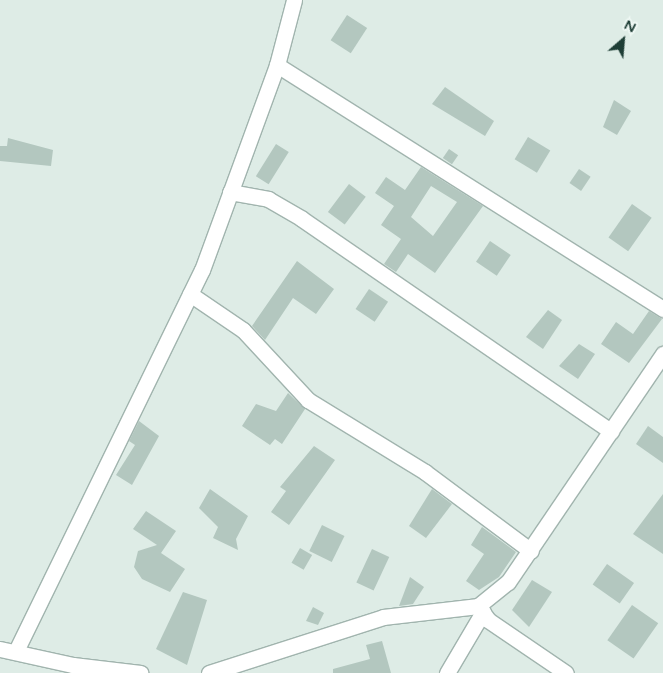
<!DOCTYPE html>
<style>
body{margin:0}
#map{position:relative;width:663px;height:673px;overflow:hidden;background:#deece6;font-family:"Varela Round",sans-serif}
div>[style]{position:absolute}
.building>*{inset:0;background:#b3c7bf;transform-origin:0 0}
.roads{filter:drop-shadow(1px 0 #a1b4ae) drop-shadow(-1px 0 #a1b4ae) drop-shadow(0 1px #a1b4ae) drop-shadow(0 -1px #a1b4ae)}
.minor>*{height:15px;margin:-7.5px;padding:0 7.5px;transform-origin:7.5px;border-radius:7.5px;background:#fff}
span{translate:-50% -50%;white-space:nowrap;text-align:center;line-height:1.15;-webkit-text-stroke:4.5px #eff8f4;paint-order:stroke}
.north{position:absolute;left:598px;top:15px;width:50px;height:50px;-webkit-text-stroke:4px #eff8f4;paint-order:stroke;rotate:27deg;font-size:14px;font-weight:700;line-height:20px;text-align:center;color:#1e3e36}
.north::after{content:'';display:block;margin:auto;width:18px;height:22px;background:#1e3e36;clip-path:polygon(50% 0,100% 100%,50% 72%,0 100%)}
</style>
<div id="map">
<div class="building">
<i style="left:347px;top:15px;width:24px;height:30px;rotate:33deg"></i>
<i style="clip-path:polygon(445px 87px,494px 121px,485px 136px,432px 104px)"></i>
<i style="clip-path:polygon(614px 100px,631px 111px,617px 135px,603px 127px)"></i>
<i style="left:528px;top:137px;width:26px;height:26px;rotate:31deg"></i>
<i style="clip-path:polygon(8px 138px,53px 150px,51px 166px,0 161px,0 146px,7px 146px)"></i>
<i style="left:276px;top:144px;width:15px;height:38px;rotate:32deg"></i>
<i style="left:449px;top:149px;width:11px;height:11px;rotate:34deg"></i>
<i style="clip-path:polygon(evenodd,421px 167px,483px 206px,435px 273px,408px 254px,396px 272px,384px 264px,401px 239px,381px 225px,394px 206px,375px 193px,386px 177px,405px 190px,421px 167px,431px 186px,457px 202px,433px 236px,411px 217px,431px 186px)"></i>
<i style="left:579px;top:169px;width:14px;height:17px;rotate:34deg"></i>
<i style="left:349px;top:184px;width:21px;height:35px;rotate:37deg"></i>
<i style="left:632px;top:204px;width:24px;height:41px;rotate:35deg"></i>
<i style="left:490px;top:241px;width:25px;height:25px;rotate:34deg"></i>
<i style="clip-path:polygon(297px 261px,334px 289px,316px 314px,293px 298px,265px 340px,252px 326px)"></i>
<i style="left:369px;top:289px;width:23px;height:24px;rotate:34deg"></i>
<i style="clip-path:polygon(548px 310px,562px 320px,543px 349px,526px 337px)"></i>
<i style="clip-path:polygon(649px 311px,662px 319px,629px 363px,601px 344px,616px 322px,633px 334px)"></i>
<i style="clip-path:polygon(579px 344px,595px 354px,578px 379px,559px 366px)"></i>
<i style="clip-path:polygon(288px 393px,305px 409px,282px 444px,275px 439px,270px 445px,242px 426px,256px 404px,276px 411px)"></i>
<i style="clip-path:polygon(139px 421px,159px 436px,132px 485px,116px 475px,135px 445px,129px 441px)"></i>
<i style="clip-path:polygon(648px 426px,663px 437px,663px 463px,636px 444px)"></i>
<i style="clip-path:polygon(314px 446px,335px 460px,289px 525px,271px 512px,286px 491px,280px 487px)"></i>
<i style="clip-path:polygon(210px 489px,248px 516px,236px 539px,238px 550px,213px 538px,218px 527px,199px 508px)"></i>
<i style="clip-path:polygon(432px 489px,452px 504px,426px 538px,409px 526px)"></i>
<i style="clip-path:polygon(663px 494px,663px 554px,633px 534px)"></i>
<i style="clip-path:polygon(146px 511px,176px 531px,161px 553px,185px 569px,170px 592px,142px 579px,134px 567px,138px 551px,157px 545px,133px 529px)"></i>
<i style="left:322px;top:525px;width:25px;height:29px;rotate:26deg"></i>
<i style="clip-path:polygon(482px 527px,516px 552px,499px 577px,479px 590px,466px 581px,484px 554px,471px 545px)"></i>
<i style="left:300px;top:548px;width:14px;height:17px;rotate:30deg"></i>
<i style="left:372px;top:549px;width:19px;height:37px;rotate:25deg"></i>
<i style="left:607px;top:564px;width:33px;height:25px;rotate:35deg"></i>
<i style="clip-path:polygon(410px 577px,424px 587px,413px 604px,399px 606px)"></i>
<i style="clip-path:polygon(532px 580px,552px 592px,529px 627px,512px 610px)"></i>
<i style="clip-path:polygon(183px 592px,207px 600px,187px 665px,156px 649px)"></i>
<i style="left:632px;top:605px;width:32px;height:43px;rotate:35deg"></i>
<i style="clip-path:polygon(313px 607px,324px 613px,318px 625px,306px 621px)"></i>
<i style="clip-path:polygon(382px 641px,391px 673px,333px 673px,333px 669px,370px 659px,366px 645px)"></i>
</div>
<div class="roads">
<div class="minor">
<i style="left:277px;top:65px;width:457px;rotate:32.3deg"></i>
<i style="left:230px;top:192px;width:39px;rotate:10deg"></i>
<i style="left:268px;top:199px;width:39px;rotate:30deg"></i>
<i style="left:302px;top:219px;width:375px;rotate:34.5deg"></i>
<i style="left:190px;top:294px;width:64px;rotate:34.2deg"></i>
<i style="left:243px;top:330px;width:96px;rotate:47.1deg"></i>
<i style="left:308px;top:400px;width:137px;rotate:31.6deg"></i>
<i style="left:425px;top:472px;width:132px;rotate:36.7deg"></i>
<i style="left:478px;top:606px;width:17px;rotate:54deg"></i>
<i style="left:488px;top:620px;width:94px;rotate:34.2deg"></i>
<i style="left:0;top:649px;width:75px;rotate:12.4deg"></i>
<i style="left:73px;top:665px;width:68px;rotate:6.7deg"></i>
<i style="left:16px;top:651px;width:424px;rotate:-64deg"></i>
<i style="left:202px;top:270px;width:218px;rotate:-69.9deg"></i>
<i style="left:277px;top:65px;width:67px;rotate:-75.3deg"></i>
<i style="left:209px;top:673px;width:183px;rotate:-17.8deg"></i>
<i style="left:383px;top:617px;width:96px;rotate:-6.6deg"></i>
<i style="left:478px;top:606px;width:38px;rotate:-39deg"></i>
<i style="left:508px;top:582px;width:276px;rotate:-55.8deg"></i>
<i style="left:447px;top:673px;width:71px;rotate:-59.5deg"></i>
</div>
</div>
<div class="north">N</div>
</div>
